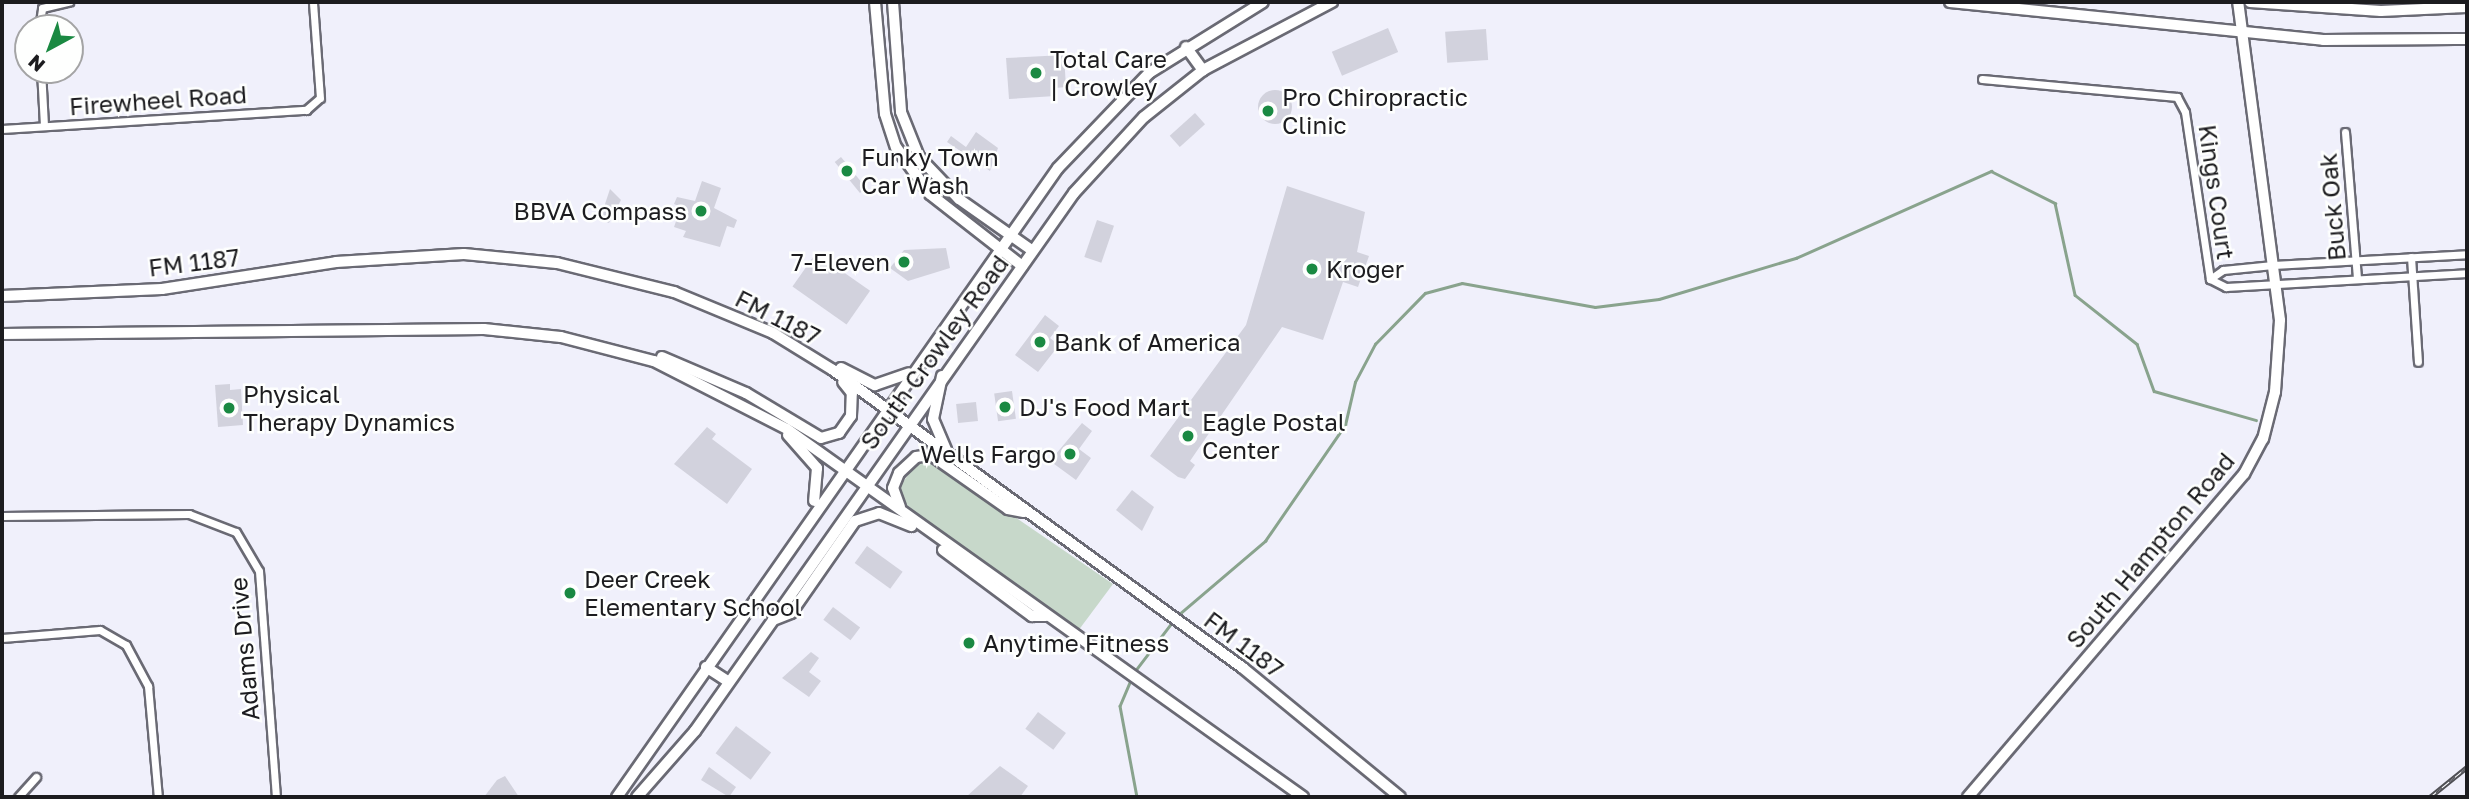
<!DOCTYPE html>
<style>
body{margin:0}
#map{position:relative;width:2469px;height:799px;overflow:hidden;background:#f0f0fb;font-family:"Golos Text",sans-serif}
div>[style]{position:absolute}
.green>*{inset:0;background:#c7d8ca}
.stream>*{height:2.5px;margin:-1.25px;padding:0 1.25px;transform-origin:1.25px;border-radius:1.25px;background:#89a38d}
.building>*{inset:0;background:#d2d2dd;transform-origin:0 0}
.round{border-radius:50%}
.roads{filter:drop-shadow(2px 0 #6a6a74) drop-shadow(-2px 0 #6a6a74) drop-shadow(0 2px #6a6a74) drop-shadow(0 -2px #6a6a74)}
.street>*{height:7px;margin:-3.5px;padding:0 3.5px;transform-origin:3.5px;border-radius:3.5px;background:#fff}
.secondary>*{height:10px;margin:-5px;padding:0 5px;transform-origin:5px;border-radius:5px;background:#fff}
.rail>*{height:5px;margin-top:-2.5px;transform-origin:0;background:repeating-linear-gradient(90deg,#fefffe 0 8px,#505055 0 16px);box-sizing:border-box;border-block:2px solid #505055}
.dots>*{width:19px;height:19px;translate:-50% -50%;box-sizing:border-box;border:4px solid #fefffe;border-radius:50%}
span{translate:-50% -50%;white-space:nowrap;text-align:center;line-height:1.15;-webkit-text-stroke:5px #fefffe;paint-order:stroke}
.poi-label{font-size:24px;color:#1c1c1f}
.left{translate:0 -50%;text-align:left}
.right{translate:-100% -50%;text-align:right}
.street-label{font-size:24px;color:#1c1c1f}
.frame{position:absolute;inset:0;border:4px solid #1c1c1f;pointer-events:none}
.north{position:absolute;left:14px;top:14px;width:70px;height:70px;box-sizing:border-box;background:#fefffe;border:2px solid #a4a4a5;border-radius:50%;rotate:221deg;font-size:19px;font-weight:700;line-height:28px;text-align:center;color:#1c1c1f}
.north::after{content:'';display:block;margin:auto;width:24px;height:32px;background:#1a8942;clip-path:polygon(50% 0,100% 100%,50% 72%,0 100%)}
</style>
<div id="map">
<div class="green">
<i style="clip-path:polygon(918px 461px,933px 461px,1113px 584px,1078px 631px,902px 503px,898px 489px)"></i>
</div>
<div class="stream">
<i style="left:1177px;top:616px;width:116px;rotate:-40.4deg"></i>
<i style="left:1265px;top:541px;width:141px;rotate:-55.4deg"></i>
<i style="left:1345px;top:425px;width:44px;rotate:-76.9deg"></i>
<i style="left:1355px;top:382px;width:43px;rotate:-62.2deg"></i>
<i style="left:1375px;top:344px;width:71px;rotate:-45.6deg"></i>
<i style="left:1425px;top:293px;width:38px;rotate:-15deg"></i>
<i style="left:1462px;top:283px;width:135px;rotate:10.2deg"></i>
<i style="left:1595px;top:307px;width:64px;rotate:-7.1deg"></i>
<i style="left:1659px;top:299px;width:143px;rotate:-16.7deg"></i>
<i style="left:1796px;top:258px;width:214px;rotate:-24deg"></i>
<i style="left:1991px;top:171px;width:72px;rotate:26.6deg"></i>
<i style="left:2055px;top:203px;width:94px;rotate:77.7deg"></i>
<i style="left:2075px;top:295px;width:79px;rotate:38.3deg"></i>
<i style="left:2137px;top:344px;width:50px;rotate:70.1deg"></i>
<i style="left:2154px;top:391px;width:106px;rotate:15.9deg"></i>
<i style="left:1135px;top:671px;width:63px;rotate:-52.8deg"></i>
<i style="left:1132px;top:678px;width:30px;rotate:113deg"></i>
<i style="left:1120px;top:706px;width:93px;rotate:79.4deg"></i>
</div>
<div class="building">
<i style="left:1388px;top:28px;width:26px;height:61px;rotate:67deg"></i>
<i style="left:1486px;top:29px;width:31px;height:41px;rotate:86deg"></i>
<i style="clip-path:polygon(1064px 55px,1066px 87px,1055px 88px,1055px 96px,1009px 99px,1006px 58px)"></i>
<i class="round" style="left:1258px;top:90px;width:34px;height:34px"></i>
<i style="left:1195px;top:113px;width:15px;height:34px;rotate:48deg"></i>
<i style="clip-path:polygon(976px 132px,998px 148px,990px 171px,947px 142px,951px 136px,966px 147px)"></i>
<i style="left:841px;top:157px;width:40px;height:8px;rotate:51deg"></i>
<i style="clip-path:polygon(702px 181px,721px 188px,714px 208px,737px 220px,734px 228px,727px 226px,720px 247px,683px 237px,686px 231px,674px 227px,681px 207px,674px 204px,677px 197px,695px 201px)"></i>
<i style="clip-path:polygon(1287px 186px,1365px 212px,1357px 252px,1369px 256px,1358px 287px,1343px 282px,1323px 340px,1282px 327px,1190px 461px,1195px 465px,1185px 479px,1178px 477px,1150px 456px,1246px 325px)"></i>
<i style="clip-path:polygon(610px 189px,621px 200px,609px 223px,600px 219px)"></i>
<i style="left:1097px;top:220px;width:18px;height:39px;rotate:19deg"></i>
<i style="clip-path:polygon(946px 248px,950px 268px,908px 281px,890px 268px,904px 250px)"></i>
<i style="left:816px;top:253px;width:66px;height:41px;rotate:35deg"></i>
<i style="clip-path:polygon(1045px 315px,1059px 326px,1050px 338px,1059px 345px,1038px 372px,1015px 355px)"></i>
<i style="clip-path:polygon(230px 384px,230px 390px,241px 389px,243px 425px,218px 427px,215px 385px)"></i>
<i style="left:1012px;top:391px;width:28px;height:18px;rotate:82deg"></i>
<i style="left:976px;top:402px;width:19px;height:20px;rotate:84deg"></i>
<i style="clip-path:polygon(1082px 423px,1092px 431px,1079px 449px,1091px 458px,1076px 480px,1050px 461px)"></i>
<i style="clip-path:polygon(707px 427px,716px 434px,712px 439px,752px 469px,727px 504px,674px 464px)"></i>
<i style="clip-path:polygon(1132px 490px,1154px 507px,1142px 531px,1116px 510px)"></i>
<i style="left:867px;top:546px;width:44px;height:21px;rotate:36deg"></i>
<i style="left:833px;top:607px;width:34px;height:16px;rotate:37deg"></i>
<i style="clip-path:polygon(811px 652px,819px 658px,809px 672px,821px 681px,809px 697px,782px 678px)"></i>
<i style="left:1038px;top:712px;width:35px;height:21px;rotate:37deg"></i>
<i style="left:736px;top:726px;width:44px;height:34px;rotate:37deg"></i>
<i style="clip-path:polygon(1000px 766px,1028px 786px,1020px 797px,966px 797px)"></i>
<i style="clip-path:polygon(709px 767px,736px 787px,729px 797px,701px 780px)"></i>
<i style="clip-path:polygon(505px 776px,519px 797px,484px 797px,497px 780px)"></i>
</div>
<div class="roads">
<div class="street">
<i style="left:39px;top:28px;width:20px;rotate:-81deg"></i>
<i style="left:42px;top:8px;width:28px;rotate:-13deg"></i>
<i style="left:41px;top:70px;width:56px;rotate:86.9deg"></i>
<i style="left:1982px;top:79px;width:196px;rotate:5.3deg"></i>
<i style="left:2177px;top:97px;width:17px;rotate:62deg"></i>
<i style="left:2185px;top:112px;width:169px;rotate:81.5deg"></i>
<i style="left:2px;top:129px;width:305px;rotate:-3.6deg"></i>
<i style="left:306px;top:110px;width:18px;rotate:-41deg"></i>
<i style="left:320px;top:98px;width:96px;rotate:-94.2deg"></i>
<i style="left:2345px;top:132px;width:146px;rotate:85.3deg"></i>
<i style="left:2411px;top:257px;width:105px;rotate:86.2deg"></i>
<i style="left:2210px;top:279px;width:16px;rotate:-35deg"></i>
<i style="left:2223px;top:270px;width:50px;rotate:-5.7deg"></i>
<i style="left:2273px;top:265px;width:194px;rotate:-3.2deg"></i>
<i style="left:2210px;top:279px;width:18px;rotate:27deg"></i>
<i style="left:2226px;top:287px;width:241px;rotate:-3.3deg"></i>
<i style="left:2px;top:516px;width:187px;rotate:-0.6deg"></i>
<i style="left:189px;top:514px;width:50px;rotate:21deg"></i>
<i style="left:236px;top:532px;width:45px;rotate:59.5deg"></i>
<i style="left:259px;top:571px;width:227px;rotate:85.7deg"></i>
<i style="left:2px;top:638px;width:98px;rotate:-4.7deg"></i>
<i style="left:100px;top:630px;width:30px;rotate:30deg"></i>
<i style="left:126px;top:645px;width:47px;rotate:61.8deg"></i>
<i style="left:148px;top:686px;width:111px;rotate:84.9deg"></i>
<i style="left:18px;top:797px;width:27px;rotate:-48deg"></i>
</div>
<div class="secondary">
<i style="left:875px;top:2px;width:112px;rotate:84.9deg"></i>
<i style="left:885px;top:114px;width:35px;rotate:72deg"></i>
<i style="left:896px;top:147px;width:58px;rotate:54.1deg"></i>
<i style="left:930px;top:194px;width:117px;rotate:38deg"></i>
<i style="left:893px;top:2px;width:110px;rotate:85.8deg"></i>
<i style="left:901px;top:112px;width:48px;rotate:68.2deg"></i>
<i style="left:919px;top:157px;width:58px;rotate:46.4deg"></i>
<i style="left:959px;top:199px;width:90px;rotate:35.1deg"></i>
<i style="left:1950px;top:2px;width:375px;rotate:5.8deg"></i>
<i style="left:2323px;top:40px;width:144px;rotate:-0.4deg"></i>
<i style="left:2250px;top:2px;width:131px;rotate:3.9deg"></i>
<i style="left:2381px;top:11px;width:86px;rotate:-2.7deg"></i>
<i style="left:1186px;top:47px;width:29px;rotate:54deg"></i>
<i style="left:2px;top:296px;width:160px;rotate:-2.5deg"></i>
<i style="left:162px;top:289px;width:176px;rotate:-8.8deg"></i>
<i style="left:336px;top:262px;width:128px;rotate:-3.6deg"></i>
<i style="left:464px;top:254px;width:93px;rotate:5.5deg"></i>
<i style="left:557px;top:263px;width:121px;rotate:13.9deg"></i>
<i style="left:674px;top:292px;width:107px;rotate:22.5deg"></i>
<i style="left:773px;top:333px;width:70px;rotate:31.7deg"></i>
<i style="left:833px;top:370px;width:507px;rotate:36.01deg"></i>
<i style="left:1243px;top:668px;width:203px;rotate:39.4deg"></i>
<i style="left:2px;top:334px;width:482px;rotate:-0.6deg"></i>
<i style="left:484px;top:329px;width:77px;rotate:5.9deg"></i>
<i style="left:561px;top:337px;width:96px;rotate:14.5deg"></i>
<i style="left:654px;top:361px;width:149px;rotate:27.1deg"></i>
<i style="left:787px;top:429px;width:634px;rotate:35.5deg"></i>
<i style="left:662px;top:357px;width:91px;rotate:23.2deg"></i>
<i style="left:746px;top:393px;width:87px;rotate:31deg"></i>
<i style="left:821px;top:438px;width:19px;rotate:-16deg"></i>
<i style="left:839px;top:433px;width:21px;rotate:-55deg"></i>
<i style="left:851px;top:416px;width:23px;rotate:-88deg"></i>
<i style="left:852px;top:393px;width:14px;rotate:-129deg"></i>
<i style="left:841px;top:368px;width:38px;rotate:27deg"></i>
<i style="left:875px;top:385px;width:36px;rotate:-19deg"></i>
<i style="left:942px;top:376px;width:44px;rotate:101.8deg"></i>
<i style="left:933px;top:419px;width:34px;rotate:67deg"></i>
<i style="left:788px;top:435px;width:44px;rotate:48.7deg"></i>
<i style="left:817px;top:468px;width:33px;rotate:95deg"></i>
<i style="left:900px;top:507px;width:20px;rotate:-110deg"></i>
<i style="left:893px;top:488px;width:16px;rotate:-68deg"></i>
<i style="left:899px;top:473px;width:23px;rotate:-43deg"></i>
<i style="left:916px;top:457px;width:15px;rotate:-8deg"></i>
<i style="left:931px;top:455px;width:94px;rotate:35deg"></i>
<i style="left:1008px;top:509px;width:16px;rotate:11deg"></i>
<i style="left:943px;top:550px;width:111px;rotate:36.6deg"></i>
<i style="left:1032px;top:616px;width:14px"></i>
<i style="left:773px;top:620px;width:19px;rotate:-21deg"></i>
<i style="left:791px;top:613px;width:112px;rotate:-55.2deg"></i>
<i style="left:855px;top:521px;width:25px;rotate:-18deg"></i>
<i style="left:879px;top:513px;width:35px;rotate:22deg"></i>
<i style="left:706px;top:667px;width:27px;rotate:33deg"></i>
<i style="left:617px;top:797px;width:768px;rotate:-54.97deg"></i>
<i style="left:1058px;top:168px;width:132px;rotate:-46.2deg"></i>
<i style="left:1149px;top:73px;width:134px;rotate:-31.9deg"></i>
<i style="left:637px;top:797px;width:88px;rotate:-48.7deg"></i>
<i style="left:695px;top:731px;width:658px;rotate:-54.84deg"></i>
<i style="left:1074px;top:193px;width:103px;rotate:-47.4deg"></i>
<i style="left:1144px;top:117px;width:75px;rotate:-38.5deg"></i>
<i style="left:1203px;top:70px;width:146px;rotate:-27.8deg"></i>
<i style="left:1968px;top:797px;width:425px;rotate:-49.5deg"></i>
<i style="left:2244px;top:474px;width:40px;rotate:-62deg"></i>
<i style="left:2263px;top:439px;width:49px;rotate:-75.7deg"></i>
<i style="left:2275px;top:392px;width:72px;rotate:-86deg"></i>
<i style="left:2280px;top:320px;width:321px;rotate:-97.5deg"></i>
</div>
</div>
<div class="rail">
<i style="left:2430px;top:797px;width:48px;rotate:-39deg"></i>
</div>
<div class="dots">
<i style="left:1036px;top:73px;background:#1a8942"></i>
<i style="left:1268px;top:111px;background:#1a8942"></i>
<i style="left:847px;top:171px;background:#1a8942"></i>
<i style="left:701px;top:211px;background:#1a8942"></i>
<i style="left:904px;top:262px;background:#1a8942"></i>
<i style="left:1312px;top:269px;background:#1a8942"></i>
<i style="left:1040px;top:342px;background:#1a8942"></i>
<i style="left:1005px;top:407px;background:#1a8942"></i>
<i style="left:229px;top:408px;background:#1a8942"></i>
<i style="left:1188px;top:436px;background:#1a8942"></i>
<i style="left:1070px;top:454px;background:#1a8942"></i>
<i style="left:570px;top:593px;background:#1a8942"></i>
<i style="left:969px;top:643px;background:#1a8942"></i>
</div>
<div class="poi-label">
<span class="left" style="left:1050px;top:73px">Total Care<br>| Crowley</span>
<span class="left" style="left:1282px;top:111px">Pro Chiropractic<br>Clinic</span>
<span class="left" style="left:861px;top:171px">Funky Town<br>Car Wash</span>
<span class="right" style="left:687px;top:211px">BBVA Compass</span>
<span class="right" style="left:890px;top:262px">7-Eleven</span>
<span class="left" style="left:1326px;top:269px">Kroger</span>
<span class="left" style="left:1054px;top:342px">Bank of America</span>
<span class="left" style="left:243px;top:408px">Physical<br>Therapy Dynamics</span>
<span class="left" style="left:1019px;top:407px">DJ's Food Mart</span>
<span class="left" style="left:1202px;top:436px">Eagle Postal<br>Center</span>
<span class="right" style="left:1056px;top:454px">Wells Fargo</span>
<span class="left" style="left:584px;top:593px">Deer Creek<br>Elementary School</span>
<span class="left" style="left:983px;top:643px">Anytime Fitness</span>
</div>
<div class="street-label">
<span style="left:158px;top:100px;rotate:-4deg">Firewheel Road</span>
<span style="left:2217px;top:192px;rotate:82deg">Kings Court</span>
<span style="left:2332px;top:207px;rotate:-95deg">Buck Oak</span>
<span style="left:194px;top:262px;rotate:-7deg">FM 1187</span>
<span style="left:778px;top:317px;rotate:27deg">FM 1187</span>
<span style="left:934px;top:352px;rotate:-54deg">South Crowley Road</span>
<span style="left:2150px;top:550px;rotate:-50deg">South Hampton Road</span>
<span style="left:1244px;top:644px;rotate:37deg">FM 1187</span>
<span style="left:244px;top:649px;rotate:-95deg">Adams Drive</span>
</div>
<div class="frame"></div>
<div class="north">N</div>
</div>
